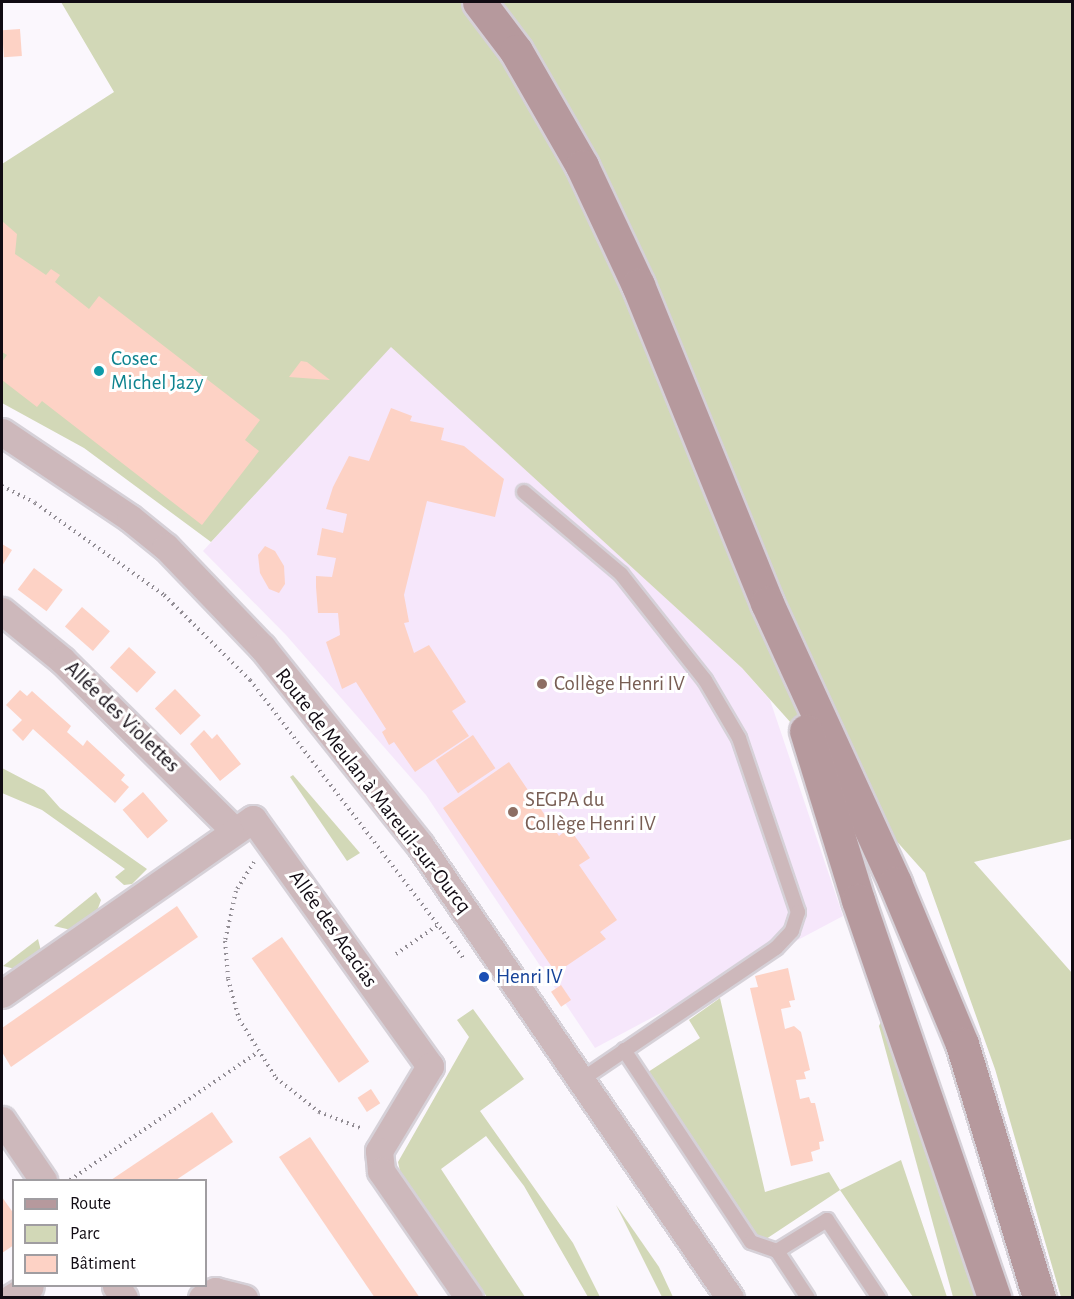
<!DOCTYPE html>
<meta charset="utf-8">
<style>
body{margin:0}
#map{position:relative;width:1074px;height:1299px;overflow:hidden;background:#fbf7fd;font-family:"Alegreya Sans",sans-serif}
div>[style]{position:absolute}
.built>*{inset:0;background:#f6e7fb}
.green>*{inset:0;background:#d2d8b7}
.building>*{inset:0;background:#fdd2c5;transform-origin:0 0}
.path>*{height:4px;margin-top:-2px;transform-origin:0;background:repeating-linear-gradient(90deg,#928d94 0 1.5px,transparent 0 6px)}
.roads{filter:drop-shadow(2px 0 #d6d1d8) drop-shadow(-2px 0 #d6d1d8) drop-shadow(0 2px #d6d1d8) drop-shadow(0 -2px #d6d1d8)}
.service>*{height:14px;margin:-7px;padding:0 7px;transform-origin:7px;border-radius:7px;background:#cdb8bb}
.minor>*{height:27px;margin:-13.5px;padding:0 13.5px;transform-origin:13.5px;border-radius:13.5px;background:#cdb8bb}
.secondary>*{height:33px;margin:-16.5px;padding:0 16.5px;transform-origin:16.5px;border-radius:16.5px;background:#b6999d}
.dots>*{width:16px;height:16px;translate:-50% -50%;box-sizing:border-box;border:3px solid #fff;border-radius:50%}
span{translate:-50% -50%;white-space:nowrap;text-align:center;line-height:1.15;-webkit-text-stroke:6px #fff;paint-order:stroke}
.culture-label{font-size:21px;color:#0d838f}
.left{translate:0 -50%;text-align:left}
.education-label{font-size:21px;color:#785e54}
.street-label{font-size:21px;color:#110b13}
.transit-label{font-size:21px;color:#164399}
.frame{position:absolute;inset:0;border:3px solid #110b13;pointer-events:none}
.legend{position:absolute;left:12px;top:1179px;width:195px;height:108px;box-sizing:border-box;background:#fff;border:2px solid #a09da1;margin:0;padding:8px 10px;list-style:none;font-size:18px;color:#110b13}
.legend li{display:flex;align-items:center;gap:12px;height:30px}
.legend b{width:30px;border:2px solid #a09da1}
</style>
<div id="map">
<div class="built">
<i style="clip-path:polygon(391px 346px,742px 668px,770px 700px,843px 916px,595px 1048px,426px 795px,286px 635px,203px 551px)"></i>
</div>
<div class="green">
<i style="clip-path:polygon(61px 2px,1072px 2px,1072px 839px,974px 862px,1072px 973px,1072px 1297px,1061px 1297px,995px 1069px,925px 873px,742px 668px,391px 347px,211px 542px,84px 448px,2px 403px,2px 164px,114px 92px)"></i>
<i style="clip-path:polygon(2px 768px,44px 790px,60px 808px,147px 869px,132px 884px,124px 885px,115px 877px,125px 869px,42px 810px,2px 793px)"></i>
<i style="clip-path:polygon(293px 775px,360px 853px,347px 861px,290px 777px)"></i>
<i style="clip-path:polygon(96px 892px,101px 900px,97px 911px,71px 930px,54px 926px)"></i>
<i style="clip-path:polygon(38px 939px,41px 951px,15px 969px,3px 966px)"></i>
<i style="clip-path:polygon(720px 998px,765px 1192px,829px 1172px,840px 1190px,901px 1160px,947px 1297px,913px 1297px,840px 1190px,763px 1241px,752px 1234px,645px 1074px,700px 1038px,689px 1020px)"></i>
<i style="clip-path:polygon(888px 1007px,983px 1297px,953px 1297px,879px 1026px)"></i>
<i style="clip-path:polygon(473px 1009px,524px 1079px,480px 1111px,573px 1243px,600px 1297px,588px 1297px,524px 1186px,486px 1136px,441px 1169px,525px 1297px,487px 1297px,401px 1176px,398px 1162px,469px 1037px,457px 1020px)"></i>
<i style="clip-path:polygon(616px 1205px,659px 1267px,673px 1297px,662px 1297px)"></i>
</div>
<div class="building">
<i style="left:20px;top:29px;width:27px;height:18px;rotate:86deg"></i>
<i style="clip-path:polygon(2px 221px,17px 234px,15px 254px,46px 275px,51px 269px,60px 275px,55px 282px,89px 309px,99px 296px,260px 420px,245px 440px,259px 451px,202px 525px,42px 401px,37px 407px,2px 380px,2px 362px,7px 355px,2px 352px)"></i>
<i style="clip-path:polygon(301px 361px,307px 362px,330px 380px,289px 377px)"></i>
<i style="clip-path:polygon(391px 408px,412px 416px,410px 421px,444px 428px,441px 440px,464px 446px,504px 479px,495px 517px,427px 501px,404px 595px,409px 622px,404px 623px,414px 653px,429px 645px,466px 702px,452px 711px,469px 736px,415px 772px,394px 742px,389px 745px,382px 732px,386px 729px,356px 682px,342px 689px,326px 642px,340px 635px,338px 613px,318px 613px,316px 587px,316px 576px,332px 577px,336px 558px,317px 555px,322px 528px,343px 533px,347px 514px,326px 509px,333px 487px,349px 456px,369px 461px)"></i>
<i style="clip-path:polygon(2px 544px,12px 550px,2px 566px)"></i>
<i style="clip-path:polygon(265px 546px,275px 551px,284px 566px,285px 584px,279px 593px,269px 589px,260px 573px,258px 555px)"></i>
<i style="left:34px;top:568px;width:36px;height:27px;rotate:37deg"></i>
<i style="left:82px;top:607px;width:37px;height:26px;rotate:41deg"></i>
<i style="left:129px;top:647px;width:37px;height:28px;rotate:43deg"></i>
<i style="left:175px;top:689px;width:37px;height:28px;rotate:46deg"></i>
<i style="clip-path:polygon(20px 690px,27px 696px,32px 691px,71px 726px,67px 732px,83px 746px,87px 740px,125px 775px,121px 780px,129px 787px,115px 803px,33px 729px,23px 741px,12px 730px,22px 720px,6px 705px)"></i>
<i style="clip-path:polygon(204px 730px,212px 739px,217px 734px,241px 764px,220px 781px,190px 744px)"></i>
<i style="left:473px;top:735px;width:40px;height:45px;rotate:56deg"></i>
<i style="clip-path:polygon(509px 762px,559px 836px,569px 828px,584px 849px,590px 858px,579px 865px,617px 920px,600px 932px,606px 939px,556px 973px,443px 808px)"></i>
<i style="left:143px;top:792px;width:38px;height:27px;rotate:49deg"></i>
<i style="clip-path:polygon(177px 906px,198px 937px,11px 1067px,2px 1052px,2px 1028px)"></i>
<i style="left:282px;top:937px;width:152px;height:37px;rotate:55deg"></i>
<i style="clip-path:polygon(788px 968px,795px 1000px,789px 1001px,791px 1007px,781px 1009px,785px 1029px,794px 1026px,801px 1032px,810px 1070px,804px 1072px,806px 1079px,796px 1080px,800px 1099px,809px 1097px,811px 1103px,815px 1103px,824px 1141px,819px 1142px,820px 1149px,811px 1152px,813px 1161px,791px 1166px,750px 988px,758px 987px,755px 976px)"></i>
<i style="left:561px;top:985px;width:18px;height:12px;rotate:56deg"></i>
<i style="left:371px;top:1089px;width:17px;height:16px;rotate:57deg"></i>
<i style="clip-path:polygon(212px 1112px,233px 1142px,176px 1180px,111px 1180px)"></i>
<i style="clip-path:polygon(310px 1137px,420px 1298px,375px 1298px,279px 1157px)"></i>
<i style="clip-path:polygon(2px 1197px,14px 1214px,14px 1245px,2px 1253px)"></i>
</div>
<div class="path">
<i style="left:2px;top:486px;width:37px;rotate:27deg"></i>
<i style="left:35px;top:503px;width:158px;rotate:35.5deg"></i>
<i style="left:164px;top:595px;width:121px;rotate:44.7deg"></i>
<i style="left:250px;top:680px;width:352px;rotate:52.5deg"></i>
<i style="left:254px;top:862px;width:34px;rotate:122deg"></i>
<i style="left:236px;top:891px;width:51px;rotate:102.4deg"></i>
<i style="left:225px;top:941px;width:38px;rotate:85deg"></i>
<i style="left:228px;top:979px;width:41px;rotate:74.6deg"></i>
<i style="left:239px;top:1019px;width:70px;rotate:57.9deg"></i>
<i style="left:276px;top:1078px;width:55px;rotate:38.3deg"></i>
<i style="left:319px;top:1112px;width:47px;rotate:21.1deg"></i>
<i style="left:396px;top:954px;width:51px;rotate:-34.6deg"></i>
<i style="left:70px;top:1180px;width:226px;rotate:-34.2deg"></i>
</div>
<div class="roads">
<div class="service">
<i style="left:524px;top:492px;width:127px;rotate:40.2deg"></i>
<i style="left:621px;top:574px;width:135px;rotate:51.6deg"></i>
<i style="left:705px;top:680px;width:67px;rotate:59.6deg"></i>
<i style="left:739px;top:738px;width:184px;rotate:71.3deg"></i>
<i style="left:798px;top:912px;width:20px;rotate:108deg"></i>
<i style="left:792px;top:931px;width:23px;rotate:133deg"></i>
<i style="left:776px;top:948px;width:235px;rotate:145.9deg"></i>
<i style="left:624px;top:1050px;width:230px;rotate:56.5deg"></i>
<i style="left:751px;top:1242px;width:28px;rotate:19deg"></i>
<i style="left:777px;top:1251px;width:56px;rotate:56.6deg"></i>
<i style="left:777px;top:1251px;width:59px;rotate:-31.8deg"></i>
<i style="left:827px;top:1220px;width:94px;rotate:56.3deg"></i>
</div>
<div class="minor">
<i style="left:2px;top:432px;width:154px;rotate:33.9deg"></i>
<i style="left:130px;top:518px;width:46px;rotate:38.9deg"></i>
<i style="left:166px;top:547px;width:139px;rotate:46.2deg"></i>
<i style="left:262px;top:647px;width:253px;rotate:51.4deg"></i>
<i style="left:420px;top:845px;width:549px;rotate:55.62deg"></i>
<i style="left:2px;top:611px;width:77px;rotate:39.2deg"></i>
<i style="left:62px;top:660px;width:242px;rotate:44.7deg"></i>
<i style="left:2px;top:994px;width:306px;rotate:-34.9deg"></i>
<i style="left:253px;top:819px;width:304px;rotate:54.4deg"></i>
<i style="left:430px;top:1066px;width:99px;rotate:121deg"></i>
<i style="left:379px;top:1151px;width:20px;rotate:84deg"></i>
<i style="left:381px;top:1171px;width:155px;rotate:55.3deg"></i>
<i style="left:2px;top:1120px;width:73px;rotate:55.7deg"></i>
<i style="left:116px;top:1286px;width:14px;rotate:56deg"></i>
<i style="left:11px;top:1298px;width:22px;rotate:-32deg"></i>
<i style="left:202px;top:1298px;width:15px;rotate:-28deg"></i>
<i style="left:215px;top:1291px;width:30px;rotate:14deg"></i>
</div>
<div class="secondary">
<i style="left:479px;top:2px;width:61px;rotate:52.9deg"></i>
<i style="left:516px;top:51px;width:133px;rotate:60.1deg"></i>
<i style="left:582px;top:166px;width:132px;rotate:64.8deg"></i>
<i style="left:638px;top:285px;width:343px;rotate:67.9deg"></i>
<i style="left:767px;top:603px;width:308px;rotate:65.4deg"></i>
<i style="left:895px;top:883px;width:174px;rotate:67.4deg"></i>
<i style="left:962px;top:1044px;width:265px;rotate:73.1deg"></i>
<i style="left:806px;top:731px;width:177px;rotate:72.9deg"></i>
<i style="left:858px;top:900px;width:421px;rotate:71.1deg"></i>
</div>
</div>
<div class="dots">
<i style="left:99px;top:371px;background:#0f9aa8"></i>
<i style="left:542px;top:684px;background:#8d6e63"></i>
<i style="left:513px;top:812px;background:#8d6e63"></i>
<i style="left:484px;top:977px;background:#1a4fb4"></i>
</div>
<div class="culture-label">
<span class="left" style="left:111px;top:371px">Cosec<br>Michel Jazy</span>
</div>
<div class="education-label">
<span class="left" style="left:554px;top:684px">Collège Henri IV</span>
<span class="left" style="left:525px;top:812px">SEGPA du<br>Collège Henri IV</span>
</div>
<div class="street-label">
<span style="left:122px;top:717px;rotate:44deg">Allée des Violettes</span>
<span style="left:373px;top:791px;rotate:52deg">Route de Meulan à Mareuil-sur-Ourcq</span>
<span style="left:333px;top:929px;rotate:55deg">Allée des Acacias</span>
</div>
<div class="transit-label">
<span class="left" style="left:496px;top:977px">Henri IV</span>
</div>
<div class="frame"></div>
<ul class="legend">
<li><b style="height:8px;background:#b6999d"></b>Route</li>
<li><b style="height:16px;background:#d2d8b7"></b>Parc</li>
<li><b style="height:16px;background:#fdd2c5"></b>Bâtiment</li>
</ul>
</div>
